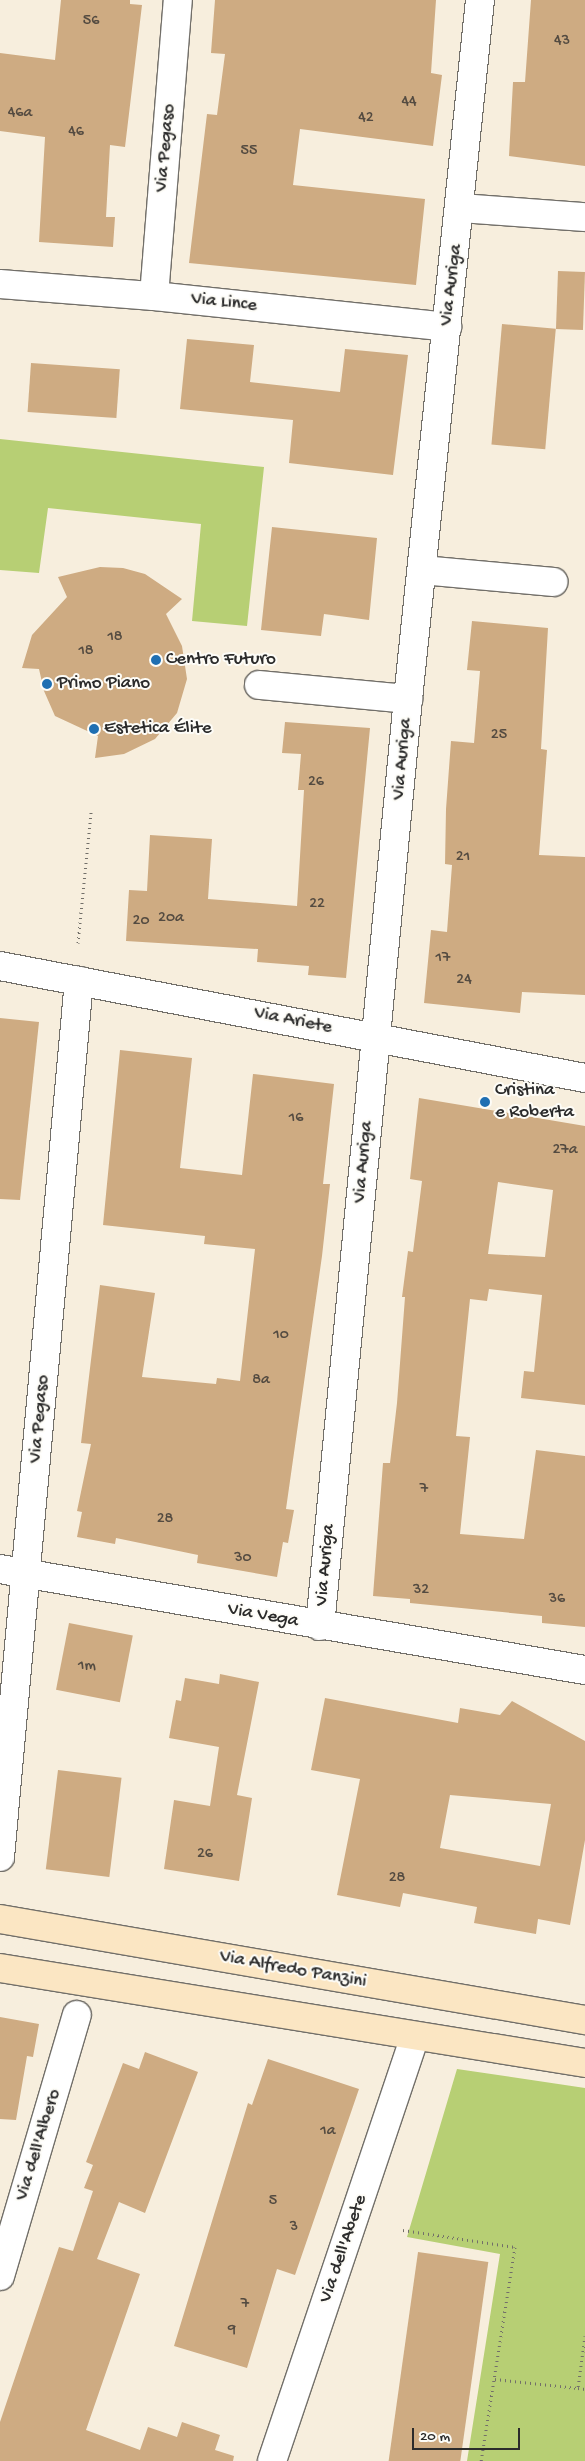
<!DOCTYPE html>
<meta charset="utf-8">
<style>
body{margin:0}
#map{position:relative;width:585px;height:2461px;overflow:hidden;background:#f7eedd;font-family:"Gochi Hand",sans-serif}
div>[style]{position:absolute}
.green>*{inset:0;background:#b7cf74}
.building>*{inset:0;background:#ceab82;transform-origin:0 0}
.path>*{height:3px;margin-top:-1.5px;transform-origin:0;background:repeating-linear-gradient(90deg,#726f69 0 1px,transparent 0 5px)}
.roads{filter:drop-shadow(1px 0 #726f69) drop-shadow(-1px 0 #726f69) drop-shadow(0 1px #726f69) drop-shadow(0 -1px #726f69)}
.minor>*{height:28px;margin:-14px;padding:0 14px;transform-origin:14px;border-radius:14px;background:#fff}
.secondary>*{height:28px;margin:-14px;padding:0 14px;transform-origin:14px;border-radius:14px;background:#fbe6c3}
.dots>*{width:14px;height:14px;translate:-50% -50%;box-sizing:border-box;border:2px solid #fdfcf7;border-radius:50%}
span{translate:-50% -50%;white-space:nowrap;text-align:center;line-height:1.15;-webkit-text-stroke:4px #fdfcf7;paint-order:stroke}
.number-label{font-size:16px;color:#544b41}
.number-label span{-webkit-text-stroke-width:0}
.street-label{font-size:19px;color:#2b2b2b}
.poi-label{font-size:19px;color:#2b2b2b}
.left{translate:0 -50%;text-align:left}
.scale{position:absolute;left:412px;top:2428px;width:108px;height:22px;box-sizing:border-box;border:2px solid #2b2b2b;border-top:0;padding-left:6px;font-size:15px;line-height:18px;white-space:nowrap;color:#2b2b2b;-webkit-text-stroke:4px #fdfcf7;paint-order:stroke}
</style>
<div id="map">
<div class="green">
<i style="clip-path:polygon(0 439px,264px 467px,247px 626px,192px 621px,201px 524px,48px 508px,39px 573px,0 570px)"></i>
<i style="clip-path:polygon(457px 2069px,585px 2088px,585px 2461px,467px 2461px,500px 2254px,407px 2237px)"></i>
</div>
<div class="building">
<i style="clip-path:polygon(61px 0,130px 0,130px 4px,142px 5px,125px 147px,110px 145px,106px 217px,115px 217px,113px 247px,39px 242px,45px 137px,0 131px,0 53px,55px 60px)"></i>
<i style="clip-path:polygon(215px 0,436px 0,431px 73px,442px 75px,433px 146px,300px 129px,293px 185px,425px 199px,416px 285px,189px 263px,207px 114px,217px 115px,225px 54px,211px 53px)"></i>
<i style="clip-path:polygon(531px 0,585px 0,585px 166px,509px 156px,513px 82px,525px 82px)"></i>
<i style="left:558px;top:271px;width:27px;height:58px;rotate:2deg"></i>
<i style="left:502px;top:324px;width:54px;height:121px;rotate:5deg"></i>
<i style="clip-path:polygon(187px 339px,254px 345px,250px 382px,340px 392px,345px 349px,408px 355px,393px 475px,289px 463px,293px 420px,180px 409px)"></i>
<i style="left:31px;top:363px;width:89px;height:49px;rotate:4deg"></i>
<i style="clip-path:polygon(272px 527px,377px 538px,369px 620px,324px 614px,321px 636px,261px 630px)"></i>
<i style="clip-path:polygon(100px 567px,123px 568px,145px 574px,182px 599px,166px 614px,182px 646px,187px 679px,177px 713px,155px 739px,124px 754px,95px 758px,98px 736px,55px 716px,44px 691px,39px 669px,22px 668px,32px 635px,67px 597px,58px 577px)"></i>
<i style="clip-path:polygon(472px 621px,548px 628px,541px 749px,547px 750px,539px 855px,585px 857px,585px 995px,522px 992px,520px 1013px,424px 1003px,431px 930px,447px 932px,452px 865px,445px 864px,446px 809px,451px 741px,474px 743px,480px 671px,467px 670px)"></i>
<i style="clip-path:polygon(285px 722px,370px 728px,346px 978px,308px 975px,309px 966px,257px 962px,258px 949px,126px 941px,129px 890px,147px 891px,150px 835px,212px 839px,208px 899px,297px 906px,304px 790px,298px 790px,301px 754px,282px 753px)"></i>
<i style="clip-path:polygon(0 1018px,39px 1022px,20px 1200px,0 1199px)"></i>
<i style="clip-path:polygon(120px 1050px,192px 1058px,180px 1168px,242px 1175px,253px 1074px,334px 1084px,323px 1184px,330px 1184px,322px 1256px,286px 1509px,294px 1510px,288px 1543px,283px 1542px,277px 1577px,197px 1563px,198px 1555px,116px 1538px,115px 1544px,77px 1537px,82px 1512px,77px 1511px,91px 1444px,81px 1443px,100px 1285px,155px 1293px,142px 1377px,216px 1384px,217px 1378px,240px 1381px,255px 1249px,204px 1244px,205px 1236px,103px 1225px)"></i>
<i style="clip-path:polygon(evenodd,419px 1098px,585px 1126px,585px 1405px,521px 1398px,524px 1371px,534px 1372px,542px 1295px,489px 1289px,487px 1301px,470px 1299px,456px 1436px,470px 1437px,460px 1534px,524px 1539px,536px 1450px,585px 1456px,585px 1627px,542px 1623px,542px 1616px,410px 1603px,410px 1599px,373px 1596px,383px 1463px,390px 1463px,397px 1403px,405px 1297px,402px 1297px,408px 1251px,413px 1252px,422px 1181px,410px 1179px,419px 1098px,498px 1182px,553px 1190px,545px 1257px,488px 1254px,498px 1182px)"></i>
<i style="left:69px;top:1623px;width:65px;height:68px;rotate:11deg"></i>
<i style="clip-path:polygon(220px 1674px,259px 1682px,237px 1795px,252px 1798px,239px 1881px,164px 1869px,174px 1800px,210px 1806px,219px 1747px,169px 1738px,176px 1700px,181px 1701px,185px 1678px,219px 1684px)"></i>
<i style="clip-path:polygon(evenodd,325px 1698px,458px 1723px,460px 1708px,500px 1715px,512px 1701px,585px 1741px,585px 1840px,570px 1925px,538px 1919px,536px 1934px,474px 1923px,477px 1907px,403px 1893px,400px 1907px,337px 1895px,360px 1779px,311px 1770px,325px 1698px,450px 1795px,551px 1804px,540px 1866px,440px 1848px,450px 1795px)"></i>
<i style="left:58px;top:1770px;width:64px;height:100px;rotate:7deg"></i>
<i style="clip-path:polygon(0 2017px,39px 2024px,33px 2057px,27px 2056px,16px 2120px,0 2119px)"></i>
<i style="clip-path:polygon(145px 2052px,198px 2072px,145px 2213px,119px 2202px,97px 2259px,140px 2274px,86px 2430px,140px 2450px,148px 2427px,177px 2437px,182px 2422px,220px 2435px,215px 2450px,234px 2456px,233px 2461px,0 2461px,0 2422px,59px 2247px,73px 2251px,93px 2191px,84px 2188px,93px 2165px,86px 2162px,123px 2063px,139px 2069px)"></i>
<i style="clip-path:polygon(268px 2059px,359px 2089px,295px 2275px,277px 2269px,247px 2368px,174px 2346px,248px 2103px,252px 2105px)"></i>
<i style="left:418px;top:2252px;width:71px;height:211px;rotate:8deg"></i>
</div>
<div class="path">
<i style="left:78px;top:943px;width:132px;rotate:-84.3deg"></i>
<i style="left:403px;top:2230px;width:113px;rotate:8.6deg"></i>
<i style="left:515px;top:2247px;width:217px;rotate:99deg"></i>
<i style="left:585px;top:2336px;width:52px;rotate:97.7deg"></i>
<i style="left:578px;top:2388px;width:7px;rotate:8deg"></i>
<i style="left:495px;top:2379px;width:83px;rotate:6.2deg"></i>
</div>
<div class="roads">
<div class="minor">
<i style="left:461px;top:208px;width:124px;rotate:4.2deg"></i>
<i style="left:0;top:284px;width:154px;rotate:4.5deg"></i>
<i style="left:154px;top:296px;width:295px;rotate:6deg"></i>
<i style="left:154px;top:296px;width:297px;rotate:-85.4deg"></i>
<i style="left:422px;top:570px;width:132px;rotate:5.2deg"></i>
<i style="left:259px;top:685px;width:150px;rotate:5.4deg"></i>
<i style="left:0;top:966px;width:596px;rotate:10.84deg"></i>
<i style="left:0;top:1569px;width:594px;rotate:9.8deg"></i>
<i style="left:320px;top:1626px;width:931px;rotate:-84.58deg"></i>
<i style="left:408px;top:699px;width:703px;rotate:-84.12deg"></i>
<i style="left:0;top:1857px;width:880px;rotate:-84.85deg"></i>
<i style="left:0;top:2276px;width:272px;rotate:-73.6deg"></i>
<i style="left:272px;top:2461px;width:448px;rotate:-71.4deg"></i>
</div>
<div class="secondary">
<i style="left:0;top:1919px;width:594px;rotate:9.8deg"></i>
<i style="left:0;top:1968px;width:593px;rotate:9.22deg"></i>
</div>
</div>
<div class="dots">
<i style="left:156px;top:660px;background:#1f6fb2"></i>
<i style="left:47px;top:684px;background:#1f6fb2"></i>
<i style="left:94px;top:729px;background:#1f6fb2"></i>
<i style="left:485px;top:1102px;background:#1f6fb2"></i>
</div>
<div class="number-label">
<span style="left:91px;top:22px">56</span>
<span style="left:562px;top:42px">43</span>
<span style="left:409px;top:103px">44</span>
<span style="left:20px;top:114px">46a</span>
<span style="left:366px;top:119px">42</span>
<span style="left:76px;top:133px">46</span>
<span style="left:249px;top:152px">55</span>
<span style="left:115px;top:638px">18</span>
<span style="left:86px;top:652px">18</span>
<span style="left:499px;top:736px">25</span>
<span style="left:316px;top:783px">26</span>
<span style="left:463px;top:858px">21</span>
<span style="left:317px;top:905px">22</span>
<span style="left:171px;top:919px">20a</span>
<span style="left:141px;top:922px">20</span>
<span style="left:443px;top:959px">17</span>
<span style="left:464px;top:981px">24</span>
<span style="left:296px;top:1119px">16</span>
<span style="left:565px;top:1151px">27a</span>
<span style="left:281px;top:1336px">10</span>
<span style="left:261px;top:1381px">8a</span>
<span style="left:424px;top:1490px">7</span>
<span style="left:165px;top:1520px">28</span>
<span style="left:243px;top:1559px">30</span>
<span style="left:421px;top:1591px">32</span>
<span style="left:557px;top:1600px">36</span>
<span style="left:87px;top:1667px">1m</span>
<span style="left:205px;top:1855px">26</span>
<span style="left:397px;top:1879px">28</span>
<span style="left:328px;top:2132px">1a</span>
<span style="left:273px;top:2202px">5</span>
<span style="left:294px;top:2228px">3</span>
<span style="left:245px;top:2305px">7</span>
<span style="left:232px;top:2331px">9</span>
</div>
<div class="street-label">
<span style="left:166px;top:148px;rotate:-85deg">Via Pegaso</span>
<span style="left:452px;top:285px;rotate:-83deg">Via Auriga</span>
<span style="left:224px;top:303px;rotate:6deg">Via Lince</span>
<span style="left:403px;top:759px;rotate:-85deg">Via Auriga</span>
<span style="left:293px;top:1021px;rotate:11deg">Via Ariete</span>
<span style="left:364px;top:1162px;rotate:-85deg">Via Auriga</span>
<span style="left:40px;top:1419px;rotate:-85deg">Via Pegaso</span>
<span style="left:326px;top:1565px;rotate:-85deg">Via Auriga</span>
<span style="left:263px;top:1616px;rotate:10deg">Via Vega</span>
<span style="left:293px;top:1970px;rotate:10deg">Via Alfredo Panzini</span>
<span style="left:39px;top:2145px;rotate:-73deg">Via dell'Albero</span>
<span style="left:344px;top:2249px;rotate:-71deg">Via dell'Abete</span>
</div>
<div class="poi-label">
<span class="left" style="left:166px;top:660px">Centro Futuro</span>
<span class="left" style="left:57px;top:684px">Primo Piano</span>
<span class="left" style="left:104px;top:729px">Estetica Élite</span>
<span class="left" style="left:495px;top:1102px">Cristina<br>e Roberta</span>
</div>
<div class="scale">20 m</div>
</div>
